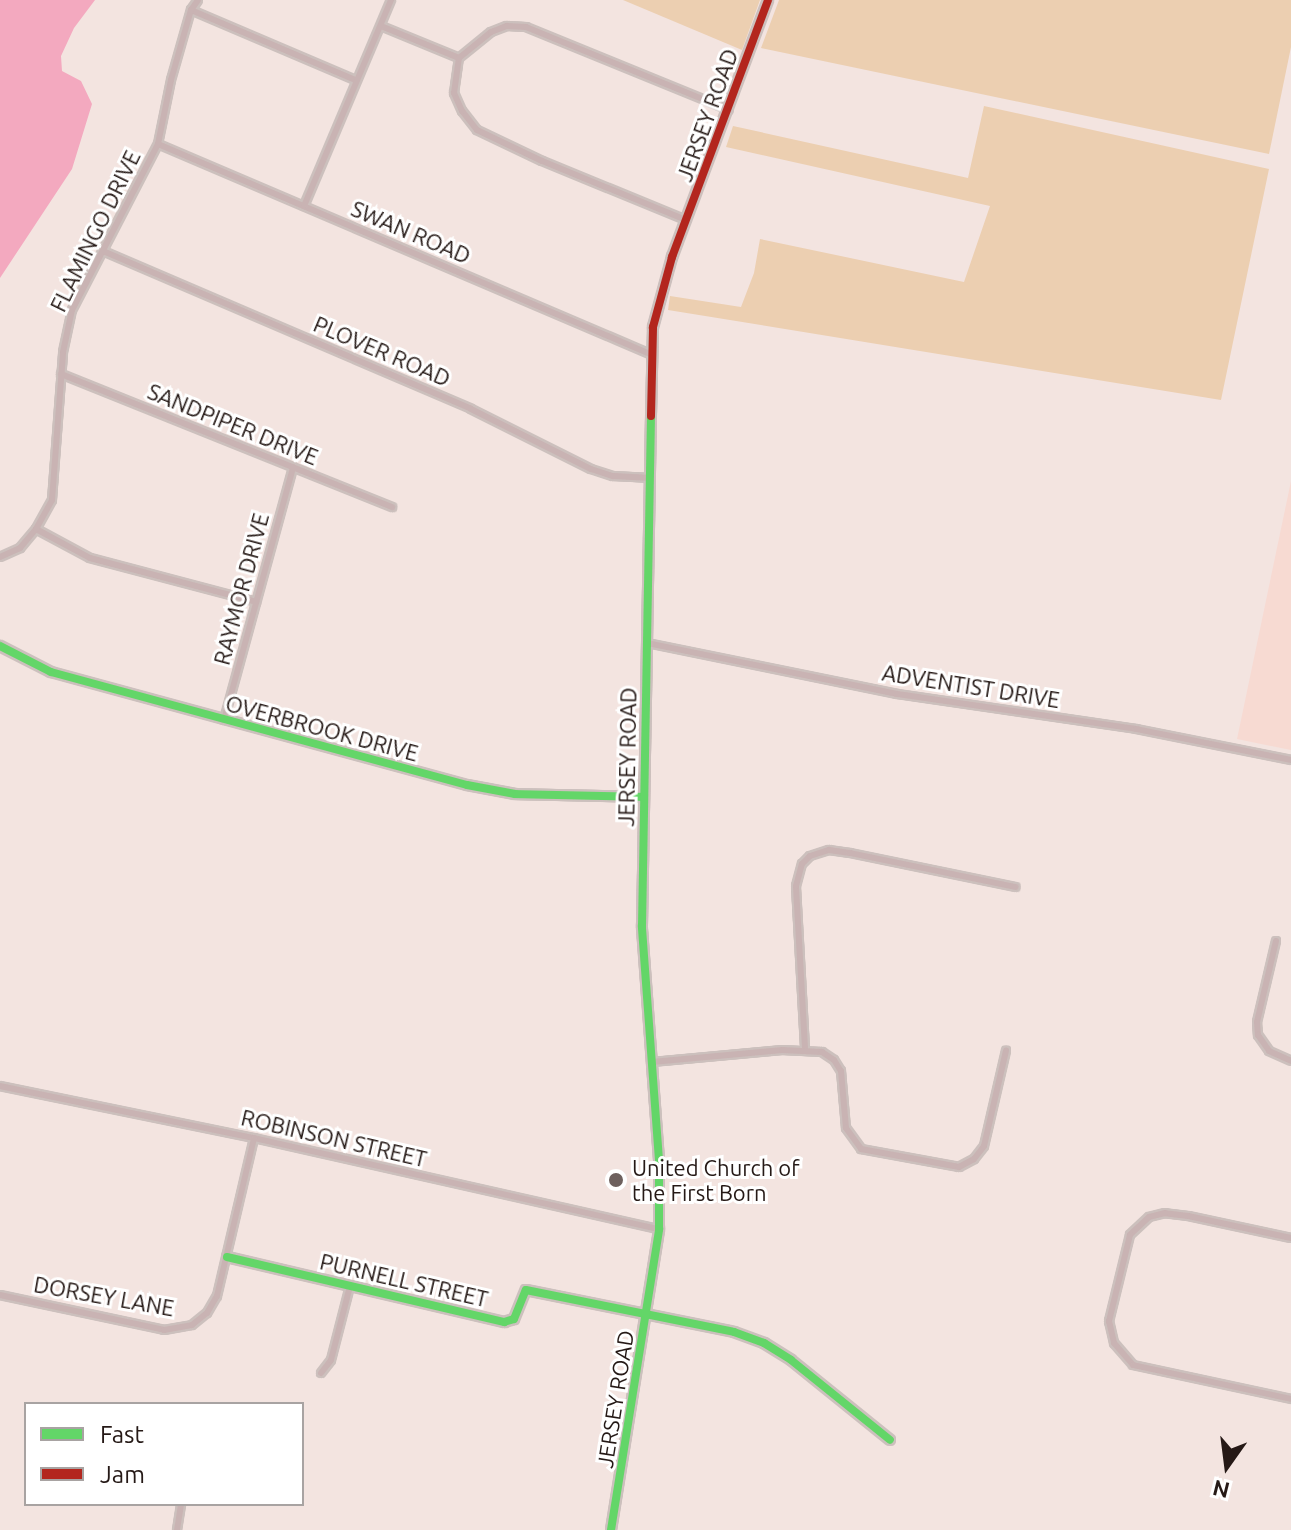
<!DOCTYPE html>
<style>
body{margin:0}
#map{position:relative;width:1291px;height:1530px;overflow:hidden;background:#f3e4e0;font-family:Ubuntu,sans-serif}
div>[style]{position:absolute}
.built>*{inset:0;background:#f7dad2}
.green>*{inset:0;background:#eccfb1}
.water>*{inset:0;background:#f3a9bf}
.roads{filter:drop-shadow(2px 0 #ccc0bd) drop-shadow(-2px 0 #ccc0bd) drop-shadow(0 2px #ccc0bd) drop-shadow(0 -2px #ccc0bd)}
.street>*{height:6px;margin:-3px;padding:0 3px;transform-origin:3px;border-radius:3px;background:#c9b3b3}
.fast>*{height:8px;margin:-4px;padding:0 4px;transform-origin:4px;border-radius:4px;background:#63d668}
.jam>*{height:8px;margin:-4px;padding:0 4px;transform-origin:4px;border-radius:4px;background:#b3261e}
.dots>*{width:22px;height:22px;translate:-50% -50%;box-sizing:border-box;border:4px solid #fff;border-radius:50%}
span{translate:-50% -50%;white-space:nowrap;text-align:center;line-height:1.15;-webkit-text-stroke:6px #fff;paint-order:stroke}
.street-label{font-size:22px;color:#251916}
.poi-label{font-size:22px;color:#251916}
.left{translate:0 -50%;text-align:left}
.legend{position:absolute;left:24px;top:1402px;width:280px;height:104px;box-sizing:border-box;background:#fff;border:2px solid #a8a3a2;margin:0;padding:10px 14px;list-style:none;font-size:24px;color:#251916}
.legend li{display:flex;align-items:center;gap:16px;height:40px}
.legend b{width:40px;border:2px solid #a8a3a2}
.north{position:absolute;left:1187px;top:1426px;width:80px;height:80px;-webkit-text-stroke:6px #fff;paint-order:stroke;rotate:194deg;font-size:22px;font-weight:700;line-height:32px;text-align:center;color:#251916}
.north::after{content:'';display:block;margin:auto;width:28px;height:36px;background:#251916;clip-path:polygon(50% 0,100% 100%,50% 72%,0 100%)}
</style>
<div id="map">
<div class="built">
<i style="clip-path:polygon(1291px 481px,1291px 750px,1237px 739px)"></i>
</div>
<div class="green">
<i style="clip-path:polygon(623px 0,760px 0,742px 50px)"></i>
<i style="clip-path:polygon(779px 0,1291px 0,1291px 47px,1269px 154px,761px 48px)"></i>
<i style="clip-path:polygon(984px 106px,1269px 169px,1221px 400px,668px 310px,670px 296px,741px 307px,754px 273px,760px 239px,964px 282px,990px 206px,726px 147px,733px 126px,968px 178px)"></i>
</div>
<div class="water">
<i style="clip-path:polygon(0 0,95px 0,74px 28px,61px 56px,62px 71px,81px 81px,92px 104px,72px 169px,0 278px)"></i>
</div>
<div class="roads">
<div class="street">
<i style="left:191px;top:10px;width:178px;rotate:23.1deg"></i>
<i style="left:381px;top:26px;width:84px;rotate:22.3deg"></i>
<i style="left:158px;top:144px;width:535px;rotate:23.11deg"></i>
<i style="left:304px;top:206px;width:224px;rotate:-67.1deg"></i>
<i style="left:686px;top:220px;width:156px;rotate:-157.7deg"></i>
<i style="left:542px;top:161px;width:72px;rotate:-154.5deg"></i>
<i style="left:477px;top:130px;width:24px;rotate:-128deg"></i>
<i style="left:462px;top:111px;width:20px;rotate:-114deg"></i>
<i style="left:454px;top:93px;width:35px;rotate:-82deg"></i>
<i style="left:459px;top:58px;width:41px;rotate:-39.1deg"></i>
<i style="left:491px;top:32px;width:17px;rotate:-21deg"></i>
<i style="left:507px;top:26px;width:19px;rotate:3deg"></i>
<i style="left:526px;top:27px;width:219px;rotate:22.2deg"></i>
<i style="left:103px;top:251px;width:400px;rotate:23.2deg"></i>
<i style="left:471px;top:409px;width:134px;rotate:26.6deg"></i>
<i style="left:591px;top:469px;width:23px;rotate:18deg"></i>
<i style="left:613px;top:476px;width:34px;rotate:3deg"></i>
<i style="left:61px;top:374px;width:357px;rotate:21.9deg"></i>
<i style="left:36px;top:529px;width:61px;rotate:28.2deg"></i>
<i style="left:90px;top:558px;width:172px;rotate:14.8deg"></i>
<i style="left:0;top:557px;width:22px;rotate:-24deg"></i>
<i style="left:20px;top:548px;width:25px;rotate:-50deg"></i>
<i style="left:36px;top:529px;width:33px;rotate:-61deg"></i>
<i style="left:52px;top:500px;width:148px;rotate:-85.7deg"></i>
<i style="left:63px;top:352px;width:43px;rotate:-77.9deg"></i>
<i style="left:72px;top:310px;width:187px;rotate:-62.6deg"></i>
<i style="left:158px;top:144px;width:65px;rotate:-78.5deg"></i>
<i style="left:171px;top:80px;width:73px;rotate:-74.1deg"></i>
<i style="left:191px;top:10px;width:12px;rotate:-55deg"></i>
<i style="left:647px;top:643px;width:255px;rotate:11.5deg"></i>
<i style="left:897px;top:694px;width:242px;rotate:8.3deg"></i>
<i style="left:1136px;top:729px;width:158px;rotate:11.3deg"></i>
<i style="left:224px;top:720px;width:262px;rotate:-74.7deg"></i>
<i style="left:1276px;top:941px;width:83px;rotate:103.2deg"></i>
<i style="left:1257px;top:1022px;width:13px;rotate:86deg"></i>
<i style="left:1258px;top:1035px;width:19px;rotate:55deg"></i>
<i style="left:1269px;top:1051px;width:24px;rotate:24deg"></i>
<i style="left:805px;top:1048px;width:162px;rotate:-93.2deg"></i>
<i style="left:796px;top:886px;width:23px;rotate:-75deg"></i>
<i style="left:802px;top:864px;width:11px;rotate:-45deg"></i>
<i style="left:810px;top:856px;width:20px;rotate:-18deg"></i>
<i style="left:829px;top:850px;width:21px;rotate:8deg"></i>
<i style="left:850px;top:853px;width:169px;rotate:11.6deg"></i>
<i style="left:652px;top:1062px;width:131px;rotate:-5.3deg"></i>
<i style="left:782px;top:1050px;width:40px;rotate:2.9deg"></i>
<i style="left:822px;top:1052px;width:14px;rotate:34deg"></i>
<i style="left:834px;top:1060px;width:13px;rotate:58deg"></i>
<i style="left:841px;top:1071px;width:57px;rotate:85deg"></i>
<i style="left:846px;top:1128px;width:26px;rotate:54deg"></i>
<i style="left:861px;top:1149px;width:100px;rotate:10.4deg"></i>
<i style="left:959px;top:1167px;width:17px;rotate:-28deg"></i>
<i style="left:974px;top:1159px;width:16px;rotate:-52deg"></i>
<i style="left:984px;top:1146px;width:98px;rotate:-77deg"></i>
<i style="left:0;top:1086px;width:259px;rotate:11.6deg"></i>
<i style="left:254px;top:1138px;width:415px;rotate:12.7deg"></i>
<i style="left:1291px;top:1238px;width:105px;rotate:-167.9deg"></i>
<i style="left:1188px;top:1216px;width:23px;rotate:-173deg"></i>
<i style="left:1165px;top:1213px;width:16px;rotate:166deg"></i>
<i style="left:1149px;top:1217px;width:26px;rotate:137deg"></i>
<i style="left:1130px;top:1235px;width:89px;rotate:103.7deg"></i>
<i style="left:1109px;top:1321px;width:23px;rotate:77deg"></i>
<i style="left:1114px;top:1343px;width:29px;rotate:49deg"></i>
<i style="left:1133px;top:1365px;width:162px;rotate:12.1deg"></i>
<i style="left:0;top:1295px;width:168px;rotate:12deg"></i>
<i style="left:164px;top:1330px;width:28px;rotate:-10deg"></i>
<i style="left:192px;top:1325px;width:19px;rotate:-39deg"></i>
<i style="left:207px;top:1313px;width:20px;rotate:-60deg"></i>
<i style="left:217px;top:1296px;width:162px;rotate:-76.8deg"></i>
<i style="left:321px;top:1373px;width:16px;rotate:-52deg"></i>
<i style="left:331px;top:1360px;width:76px;rotate:-75.6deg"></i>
<i style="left:177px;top:1530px;width:26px;rotate:-81deg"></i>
</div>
<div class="fast">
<i style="left:0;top:646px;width:57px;rotate:27deg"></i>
<i style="left:51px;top:672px;width:431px;rotate:15.2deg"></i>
<i style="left:467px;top:785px;width:49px;rotate:10.6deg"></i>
<i style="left:515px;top:794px;width:129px;rotate:1.3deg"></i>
<i style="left:227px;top:1257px;width:285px;rotate:13.2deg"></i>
<i style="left:504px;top:1322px;width:10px;rotate:-17deg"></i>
<i style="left:514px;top:1319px;width:31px;rotate:-68deg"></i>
<i style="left:526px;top:1290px;width:212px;rotate:11.4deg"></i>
<i style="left:734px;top:1332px;width:32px;rotate:20deg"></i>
<i style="left:764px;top:1343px;width:32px;rotate:32deg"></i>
<i style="left:791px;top:1360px;width:127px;rotate:38.9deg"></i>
<i style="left:611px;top:1530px;width:305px;rotate:-80.9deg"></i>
<i style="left:659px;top:1229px;width:69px;rotate:-90deg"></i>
<i style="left:659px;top:1160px;width:235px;rotate:-94.2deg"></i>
<i style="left:642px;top:926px;width:510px;rotate:-88.99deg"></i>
</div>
<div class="jam">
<i style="left:651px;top:416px;width:89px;rotate:-88.7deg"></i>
<i style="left:653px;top:327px;width:73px;rotate:-74.8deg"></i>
<i style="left:672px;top:257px;width:274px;rotate:-69.5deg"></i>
</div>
</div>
<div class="dots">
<i style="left:616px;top:1180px;background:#6d605d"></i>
</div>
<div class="street-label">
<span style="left:707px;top:115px;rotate:-70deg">JERSEY ROAD</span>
<span style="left:95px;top:231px;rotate:-64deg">FLAMINGO DRIVE</span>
<span style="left:411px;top:232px;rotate:23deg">SWAN ROAD</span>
<span style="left:382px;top:351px;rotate:23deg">PLOVER ROAD</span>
<span style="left:233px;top:424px;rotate:22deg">SANDPIPER DRIVE</span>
<span style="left:241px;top:589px;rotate:-75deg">RAYMOR DRIVE</span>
<span style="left:971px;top:686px;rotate:9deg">ADVENTIST DRIVE</span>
<span style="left:322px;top:728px;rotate:15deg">OVERBROOK DRIVE</span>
<span style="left:627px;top:757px;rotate:-89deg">JERSEY ROAD</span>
<span style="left:334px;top:1138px;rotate:13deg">ROBINSON STREET</span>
<span style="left:404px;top:1280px;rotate:13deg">PURNELL STREET</span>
<span style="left:104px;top:1296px;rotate:10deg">DORSEY LANE</span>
<span style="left:615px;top:1399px;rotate:-81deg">JERSEY ROAD</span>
</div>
<div class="poi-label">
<span class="left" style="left:632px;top:1180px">United Church of<br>the First Born</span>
</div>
<ul class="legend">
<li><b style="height:10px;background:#63d668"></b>Fast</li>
<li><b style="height:10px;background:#b3261e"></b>Jam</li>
</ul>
<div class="north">N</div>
</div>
